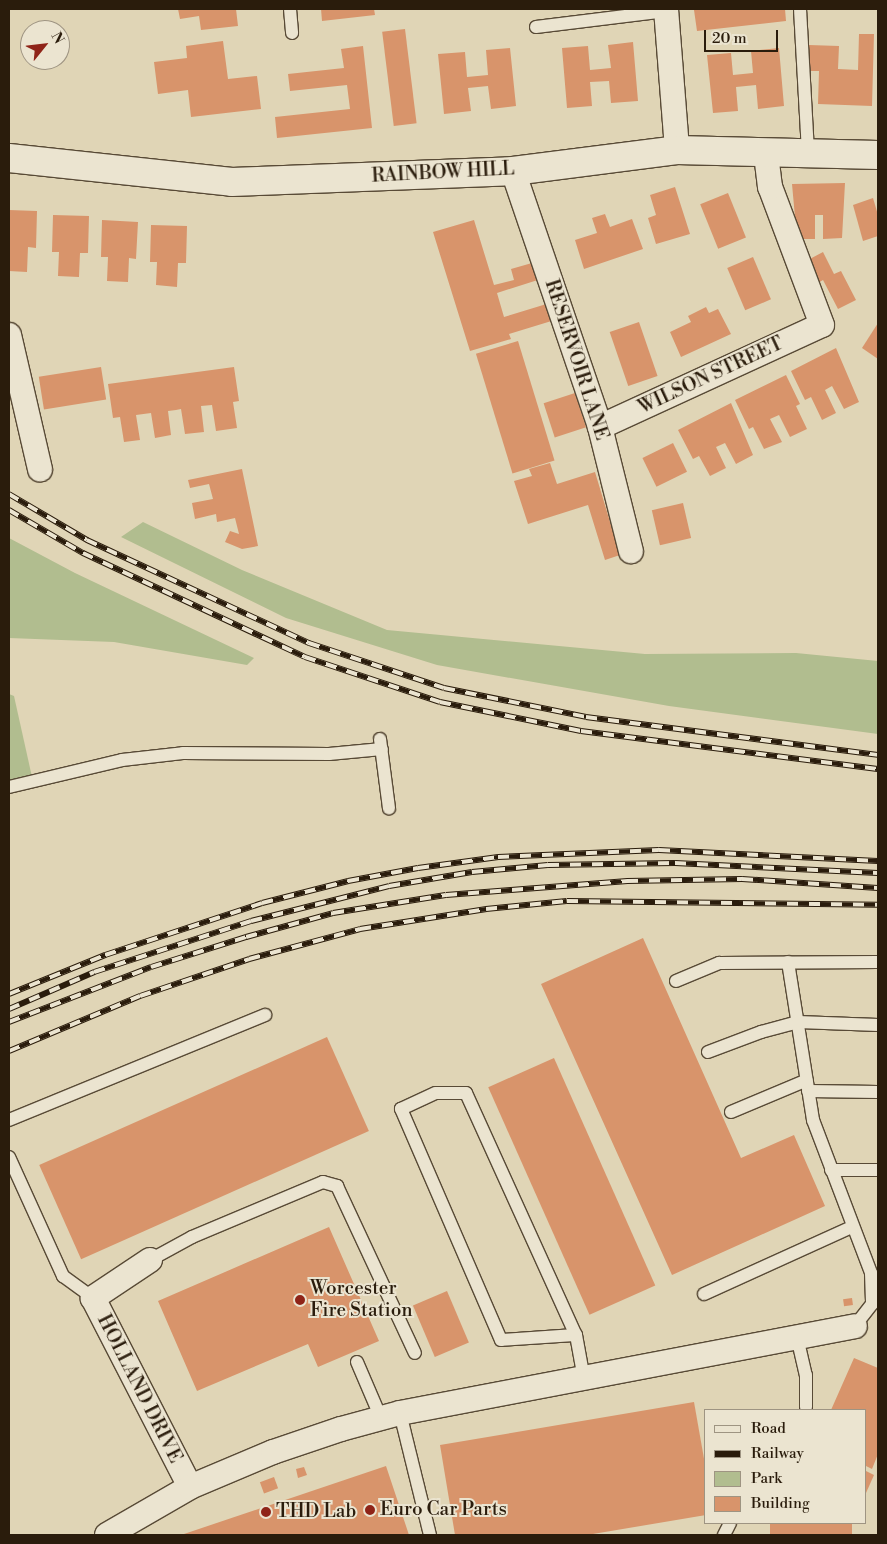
<!DOCTYPE html>
<style>
body{margin:0}
#map{position:relative;width:887px;height:1544px;overflow:hidden;background:#e0d5b6;font-family:"Libre Bodoni",serif}
div>[style]{position:absolute}
.green>*{inset:0;background:#b1bd8f}
.building>*{inset:0;background:#d8946b;transform-origin:0 0}
.roads{filter:drop-shadow(1px 0 #584a36) drop-shadow(-1px 0 #584a36) drop-shadow(0 1px #584a36) drop-shadow(0 -1px #584a36)}
.service>*{height:12px;margin:-6px;padding:0 6px;transform-origin:6px;border-radius:6px;background:#ebe4d0}
.minor>*{height:24px;margin:-12px;padding:0 12px;transform-origin:12px;border-radius:12px;background:#ebe4d0}
.secondary>*{height:28px;margin:-14px;padding:0 14px;transform-origin:14px;border-radius:14px;background:#ebe4d0}
.rail>*{height:5.5px;margin-top:-2.75px;transform-origin:0;background:repeating-linear-gradient(90deg,#ebe4d0 0 11px,#2a1c0c 0 22px);box-sizing:border-box;border-block:1px solid #2a1c0c}
.dots>*{width:14px;height:14px;translate:-50% -50%;box-sizing:border-box;border:2px solid #ebe4d0;border-radius:50%}
span{translate:-50% -50%;white-space:nowrap;text-align:center;line-height:1.15;-webkit-text-stroke:4px #ebe4d0;paint-order:stroke}
.street-label{font-size:19px;color:#2a1c0c}
.poi-label{font-size:19px;color:#2a1c0c}
.left{translate:0 -50%;text-align:left}
.frame{position:absolute;inset:0;border:10px solid #2a1c0c;pointer-events:none}
.legend{position:absolute;left:704px;top:1409px;width:162px;height:115px;box-sizing:border-box;background:#ebe4d0;border:1px solid #9e9482;margin:0;padding:6px 9px;list-style:none;font-size:15px;color:#2a1c0c}
.legend li{display:flex;align-items:center;gap:10px;height:25px}
.legend b{width:25px;border:1px solid #9e9482}
.north{position:absolute;left:20px;top:20px;width:50px;height:50px;box-sizing:border-box;background:#ebe4d0;border:1px solid #9e9482;border-radius:50%;rotate:61deg;font-size:14px;font-weight:700;line-height:20px;text-align:center;color:#2a1c0c}
.north::after{content:'';display:block;margin:auto;width:18px;height:22px;background:#8f2418;clip-path:polygon(50% 0,100% 100%,50% 72%,0 100%)}
.scale{position:absolute;left:704px;top:30px;width:74px;height:22px;box-sizing:border-box;border:2px solid #2a1c0c;border-top:0;padding-left:6px;font-size:15px;line-height:18px;white-space:nowrap;color:#2a1c0c;-webkit-text-stroke:4px #ebe4d0;paint-order:stroke}
</style>
<div id="map">
<div class="green">
<i style="clip-path:polygon(143px 522px,242px 570px,387px 630px,645px 654px,796px 653px,878px 661px,878px 734px,669px 706px,437px 665px,286px 618px,121px 537px)"></i>
<i style="clip-path:polygon(9px 538px,75px 573px,254px 658px,247px 665px,114px 642px,9px 638px)"></i>
<i style="clip-path:polygon(9px 694px,14px 696px,32px 777px,9px 784px)"></i>
</div>
<div class="building">
<i style="clip-path:polygon(178px 9px,236px 9px,238px 26px,201px 30px,199px 16px,180px 19px)"></i>
<i style="clip-path:polygon(321px 9px,374px 9px,375px 15px,322px 21px)"></i>
<i style="clip-path:polygon(706px 9px,785px 9px,786px 21px,697px 31px,694px 10px)"></i>
<i style="left:405px;top:29px;width:95px;height:23px;rotate:83deg"></i>
<i style="clip-path:polygon(859px 34px,874px 34px,872px 106px,818px 104px,819px 71px,808px 71px,809px 45px,839px 46px,838px 69px,858px 70px)"></i>
<i style="clip-path:polygon(223px 41px,228px 79px,257px 76px,261px 109px,191px 117px,188px 90px,158px 94px,154px 62px,187px 58px,186px 46px)"></i>
<i style="clip-path:polygon(633px 42px,638px 101px,611px 103px,609px 81px,590px 82px,592px 106px,567px 108px,562px 48px,588px 46px,590px 70px,611px 68px,608px 45px)"></i>
<i style="clip-path:polygon(363px 46px,372px 128px,277px 138px,275px 117px,350px 109px,347px 85px,290px 91px,288px 74px,344px 68px,341px 49px)"></i>
<i style="clip-path:polygon(510px 48px,516px 106px,491px 109px,488px 86px,468px 88px,471px 111px,444px 114px,438px 54px,465px 52px,467px 77px,488px 75px,486px 50px)"></i>
<i style="clip-path:polygon(779px 48px,784px 106px,758px 109px,756px 85px,736px 87px,738px 111px,713px 113px,707px 55px,731px 53px,733px 75px,753px 73px,751px 51px)"></i>
<i style="clip-path:polygon(845px 183px,842px 238px,823px 239px,823px 215px,815px 215px,815px 239px,797px 239px,792px 184px)"></i>
<i style="clip-path:polygon(675px 187px,690px 234px,656px 244px,648px 218px,656px 215px,650px 195px)"></i>
<i style="left:728px;top:193px;width:48px;height:30px;rotate:68deg"></i>
<i style="clip-path:polygon(873px 198px,878px 215px,878px 236px,863px 241px,853px 205px)"></i>
<i style="clip-path:polygon(9px 210px,37px 211px,36px 248px,28px 247px,27px 272px,9px 271px)"></i>
<i style="clip-path:polygon(605px 214px,610px 227px,632px 219px,643px 249px,584px 269px,575px 240px,597px 233px,592px 218px)"></i>
<i style="clip-path:polygon(53px 215px,89px 216px,88px 253px,80px 253px,79px 277px,58px 276px,59px 252px,52px 252px)"></i>
<i style="clip-path:polygon(102px 220px,138px 222px,136px 259px,129px 258px,128px 282px,107px 281px,108px 257px,101px 257px)"></i>
<i style="clip-path:polygon(474px 220px,494px 285px,514px 280px,511px 269px,539px 261px,544px 278px,497px 293px,504px 317px,553px 302px,558px 319px,509px 334px,511px 339px,470px 351px,433px 232px)"></i>
<i style="clip-path:polygon(151px 225px,187px 226px,186px 263px,178px 263px,177px 287px,156px 285px,157px 262px,150px 262px)"></i>
<i style="clip-path:polygon(823px 252px,834px 274px,841px 271px,856px 300px,838px 309px,823px 280px,818px 283px,806px 261px)"></i>
<i style="left:753px;top:257px;width:46px;height:28px;rotate:67deg"></i>
<i style="clip-path:polygon(706px 307px,709px 313px,718px 309px,731px 334px,681px 357px,670px 332px,691px 322px,688px 316px)"></i>
<i style="left:639px;top:322px;width:57px;height:31px;rotate:71deg"></i>
<i style="clip-path:polygon(878px 323px,878px 359px,862px 348px)"></i>
<i style="left:518px;top:341px;width:125px;height:44px;rotate:73deg"></i>
<i style="clip-path:polygon(836px 348px,859px 402px,844px 409px,832px 386px,825px 390px,836px 413px,822px 420px,811px 397px,805px 400px,791px 371px)"></i>
<i style="left:101px;top:367px;width:33px;height:63px;rotate:81deg"></i>
<i style="clip-path:polygon(234px 367px,239px 401px,233px 402px,237px 428px,216px 431px,212px 405px,201px 406px,204px 432px,185px 434px,181px 409px,176px 410px,168px 411px,171px 435px,155px 438px,151px 413px,136px 415px,140px 440px,124px 442px,120px 417px,113px 418px,108px 384px)"></i>
<i style="clip-path:polygon(786px 375px,800px 404px,796px 406px,807px 429px,790px 437px,779px 415px,770px 419px,782px 442px,764px 449px,753px 427px,749px 429px,735px 400px)"></i>
<i style="left:575px;top:393px;width:36px;height:33px;rotate:72deg"></i>
<i style="clip-path:polygon(731px 403px,753px 455px,736px 464px,725px 443px,716px 447px,726px 468px,710px 476px,699px 456px,693px 459px,678px 430px)"></i>
<i style="left:673px;top:443px;width:32px;height:34px;rotate:64deg"></i>
<i style="clip-path:polygon(550px 463px,557px 484px,595px 472px,620px 555px,605px 560px,588px 505px,528px 524px,514px 481px,532px 476px,529px 469px)"></i>
<i style="clip-path:polygon(242px 469px,258px 546px,242px 549px,225px 542px,230px 531px,239px 534px,235px 518px,217px 522px,216px 514px,195px 519px,192px 503px,213px 499px,209px 484px,190px 488px,188px 480px)"></i>
<i style="left:683px;top:503px;width:36px;height:32px;rotate:77deg"></i>
<i style="clip-path:polygon(643px 938px,741px 1158px,794px 1135px,825px 1206px,672px 1275px,541px 984px)"></i>
<i style="left:327px;top:1037px;width:103px;height:315px;rotate:66deg"></i>
<i style="left:554px;top:1058px;width:249px;height:72px;rotate:66deg"></i>
<i style="clip-path:polygon(329px 1227px,379px 1341px,318px 1367px,308px 1344px,197px 1391px,158px 1301px)"></i>
<i style="left:447px;top:1291px;width:56px;height:37px;rotate:67deg"></i>
<i style="left:852px;top:1298px;width:7px;height:9px;rotate:82deg"></i>
<i style="clip-path:polygon(854px 1358px,878px 1368px,878px 1454px,872px 1469px,866px 1466px,866px 1410px,831px 1410px)"></i>
<i style="clip-path:polygon(694px 1402px,706px 1470px,706px 1515px,587px 1535px,455px 1535px,440px 1445px)"></i>
<i style="clip-path:polygon(386px 1466px,409px 1535px,181px 1535px)"></i>
<i style="clip-path:polygon(304px 1467px,307px 1475px,298px 1478px,296px 1469px)"></i>
<i style="clip-path:polygon(866px 1471px,874px 1475px,866px 1493px)"></i>
<i style="left:274px;top:1477px;width:12px;height:15px;rotate:70deg"></i>
<i style="left:770px;top:1523px;width:82px;height:13px"></i>
</div>
<div class="roads">
<div class="service">
<i style="left:290px;top:9px;width:24px;rotate:85deg"></i>
<i style="left:800px;top:9px;width:145px;rotate:86.8deg"></i>
<i style="left:536px;top:27px;width:131px;rotate:-7deg"></i>
<i style="left:380px;top:739px;width:70px;rotate:82.6deg"></i>
<i style="left:9px;top:787px;width:116px;rotate:-13.4deg"></i>
<i style="left:122px;top:760px;width:61px;rotate:-6.5deg"></i>
<i style="left:183px;top:753px;width:146px;rotate:0.4deg"></i>
<i style="left:329px;top:754px;width:53px;rotate:-5.4deg"></i>
<i style="left:788px;top:962px;width:160px;rotate:81deg"></i>
<i style="left:813px;top:1120px;width:164px;rotate:69.2deg"></i>
<i style="left:871px;top:1273px;width:31px;rotate:88deg"></i>
<i style="left:872px;top:1304px;width:28px;rotate:128deg"></i>
<i style="left:676px;top:981px;width:47px;rotate:-22.7deg"></i>
<i style="left:719px;top:963px;width:159px;rotate:-0.4deg"></i>
<i style="left:708px;top:1052px;width:57px;rotate:-20.7deg"></i>
<i style="left:761px;top:1032px;width:38px;rotate:-15deg"></i>
<i style="left:798px;top:1022px;width:80px;rotate:2.1deg"></i>
<i style="left:808px;top:1091px;width:70px;rotate:0.8deg"></i>
<i style="left:731px;top:1112px;width:82px;rotate:-22.8deg"></i>
<i style="left:9px;top:1120px;width:277px;rotate:-22.3deg"></i>
<i style="left:9px;top:1157px;width:131px;rotate:65.6deg"></i>
<i style="left:63px;top:1276px;width:37px;rotate:36deg"></i>
<i style="left:831px;top:1170px;width:47px"></i>
<i style="left:150px;top:1260px;width:48px;rotate:-28.7deg"></i>
<i style="left:192px;top:1237px;width:142px;rotate:-22.8deg"></i>
<i style="left:323px;top:1182px;width:15px;rotate:16deg"></i>
<i style="left:337px;top:1186px;width:184px;rotate:65deg"></i>
<i style="left:704px;top:1294px;width:162px;rotate:-24.4deg"></i>
<i style="left:576px;top:1335px;width:75px;rotate:176.2deg"></i>
<i style="left:501px;top:1340px;width:252px;rotate:-113.4deg"></i>
<i style="left:401px;top:1109px;width:38px;rotate:-25deg"></i>
<i style="left:436px;top:1093px;width:30px"></i>
<i style="left:466px;top:1093px;width:266px;rotate:65.6deg"></i>
<i style="left:576px;top:1335px;width:45px;rotate:79.7deg"></i>
<i style="left:797px;top:1337px;width:39px;rotate:77deg"></i>
<i style="left:806px;top:1375px;width:32px;rotate:90deg"></i>
<i style="left:357px;top:1362px;width:61px;rotate:66.8deg"></i>
<i style="left:400px;top:1413px;width:126px;rotate:76.2deg"></i>
<i style="left:724px;top:1535px;width:13px;rotate:-63deg"></i>
</div>
<div class="minor">
<i style="left:666px;top:9px;width:141px;rotate:85.5deg"></i>
<i style="left:513px;top:171px;width:270px;rotate:71.2deg"></i>
<i style="left:600px;top:427px;width:128px;rotate:76deg"></i>
<i style="left:9px;top:335px;width:138px;rotate:77deg"></i>
<i style="left:600px;top:427px;width:244px;rotate:-24.7deg"></i>
<i style="left:822px;top:325px;width:147px;rotate:-110.6deg"></i>
<i style="left:770px;top:187px;width:34px;rotate:-97deg"></i>
<i style="left:150px;top:1260px;width:69px;rotate:146.3deg"></i>
<i style="left:93px;top:1298px;width:212px;rotate:62.8deg"></i>
<i style="left:107px;top:1535px;width:96px;rotate:-30deg"></i>
<i style="left:190px;top:1487px;width:90px;rotate:-22.9deg"></i>
<i style="left:273px;top:1452px;width:72px;rotate:-18.7deg"></i>
<i style="left:341px;top:1429px;width:61px;rotate:-15.2deg"></i>
<i style="left:400px;top:1413px;width:463px;rotate:-10.8deg"></i>
</div>
<div class="secondary">
<i style="left:9px;top:158px;width:224px;rotate:6.1deg"></i>
<i style="left:232px;top:182px;width:281px;rotate:-2.2deg"></i>
<i style="left:513px;top:171px;width:165px;rotate:-7.3deg"></i>
<i style="left:677px;top:150px;width:201px;rotate:1.4deg"></i>
</div>
</div>
<div class="rail">
<i style="left:9px;top:494px;width:91px;rotate:30.5deg"></i>
<i style="left:87px;top:540px;width:245px;rotate:24.9deg"></i>
<i style="left:309px;top:643px;width:142px;rotate:18.4deg"></i>
<i style="left:444px;top:688px;width:145px;rotate:11.5deg"></i>
<i style="left:586px;top:717px;width:294px;rotate:7.4deg"></i>
<i style="left:9px;top:510px;width:86px;rotate:30.2deg"></i>
<i style="left:83px;top:553px;width:245px;rotate:25.1deg"></i>
<i style="left:305px;top:657px;width:142px;rotate:18.4deg"></i>
<i style="left:440px;top:702px;width:144px;rotate:11.6deg"></i>
<i style="left:581px;top:731px;width:299px;rotate:7.3deg"></i>
<i style="left:9px;top:994px;width:104px;rotate:-22.1deg"></i>
<i style="left:105px;top:955px;width:165px;rotate:-18.3deg"></i>
<i style="left:262px;top:903px;width:89px;rotate:-14.3deg"></i>
<i style="left:348px;top:881px;width:71px;rotate:-10.5deg"></i>
<i style="left:418px;top:868px;width:81px;rotate:-7.8deg"></i>
<i style="left:498px;top:857px;width:161px;rotate:-2.5deg"></i>
<i style="left:659px;top:850px;width:219px;rotate:2.9deg"></i>
<i style="left:9px;top:1009px;width:93px;rotate:-23.5deg"></i>
<i style="left:94px;top:972px;width:165px;rotate:-18deg"></i>
<i style="left:251px;top:921px;width:142px;rotate:-14.2deg"></i>
<i style="left:389px;top:886px;width:84px;rotate:-9.6deg"></i>
<i style="left:472px;top:872px;width:76px;rotate:-5.3deg"></i>
<i style="left:548px;top:865px;width:127px;rotate:-0.9deg"></i>
<i style="left:675px;top:863px;width:203px;rotate:2.8deg"></i>
<i style="left:9px;top:1022px;width:152px;rotate:-21.2deg"></i>
<i style="left:151px;top:967px;width:100px;rotate:-17.5deg"></i>
<i style="left:246px;top:937px;width:90px;rotate:-15.4deg"></i>
<i style="left:333px;top:913px;width:114px;rotate:-9.1deg"></i>
<i style="left:446px;top:895px;width:182px;rotate:-4.4deg"></i>
<i style="left:627px;top:881px;width:115px;rotate:-1deg"></i>
<i style="left:742px;top:879px;width:136px;rotate:3.8deg"></i>
<i style="left:9px;top:1051px;width:142px;rotate:-22.8deg"></i>
<i style="left:140px;top:996px;width:115px;rotate:-18.7deg"></i>
<i style="left:249px;top:959px;width:115px;rotate:-15.1deg"></i>
<i style="left:360px;top:929px;width:128px;rotate:-9deg"></i>
<i style="left:486px;top:909px;width:81px;rotate:-5.6deg"></i>
<i style="left:567px;top:901px;width:311px;rotate:0.7deg"></i>
</div>
<div class="dots">
<i style="left:300px;top:1300px;background:#8f2418"></i>
<i style="left:370px;top:1510px;background:#8f2418"></i>
<i style="left:266px;top:1512px;background:#8f2418"></i>
</div>
<div class="street-label">
<span style="left:443px;top:173px;rotate:-3deg">RAINBOW HILL</span>
<span style="left:576px;top:360px;rotate:72deg">RESERVOIR LANE</span>
<span style="left:711px;top:376px;rotate:-25deg">WILSON STREET</span>
<span style="left:139px;top:1389px;rotate:63deg">HOLLAND DRIVE</span>
</div>
<div class="poi-label">
<span class="left" style="left:310px;top:1300px">Worcester<br>Fire Station</span>
<span class="left" style="left:380px;top:1510px">Euro Car Parts</span>
<span class="left" style="left:276px;top:1512px">THD Lab</span>
</div>
<div class="frame"></div>
<ul class="legend">
<li><b style="height:6px;background:#ebe4d0"></b>Road</li>
<li><b style="height:6px;background:#2a1c0c"></b>Railway</li>
<li><b style="height:14px;background:#b1bd8f"></b>Park</li>
<li><b style="height:14px;background:#d8946b"></b>Building</li>
</ul>
<div class="north">N</div>
<div class="scale">20 m</div>
</div>
